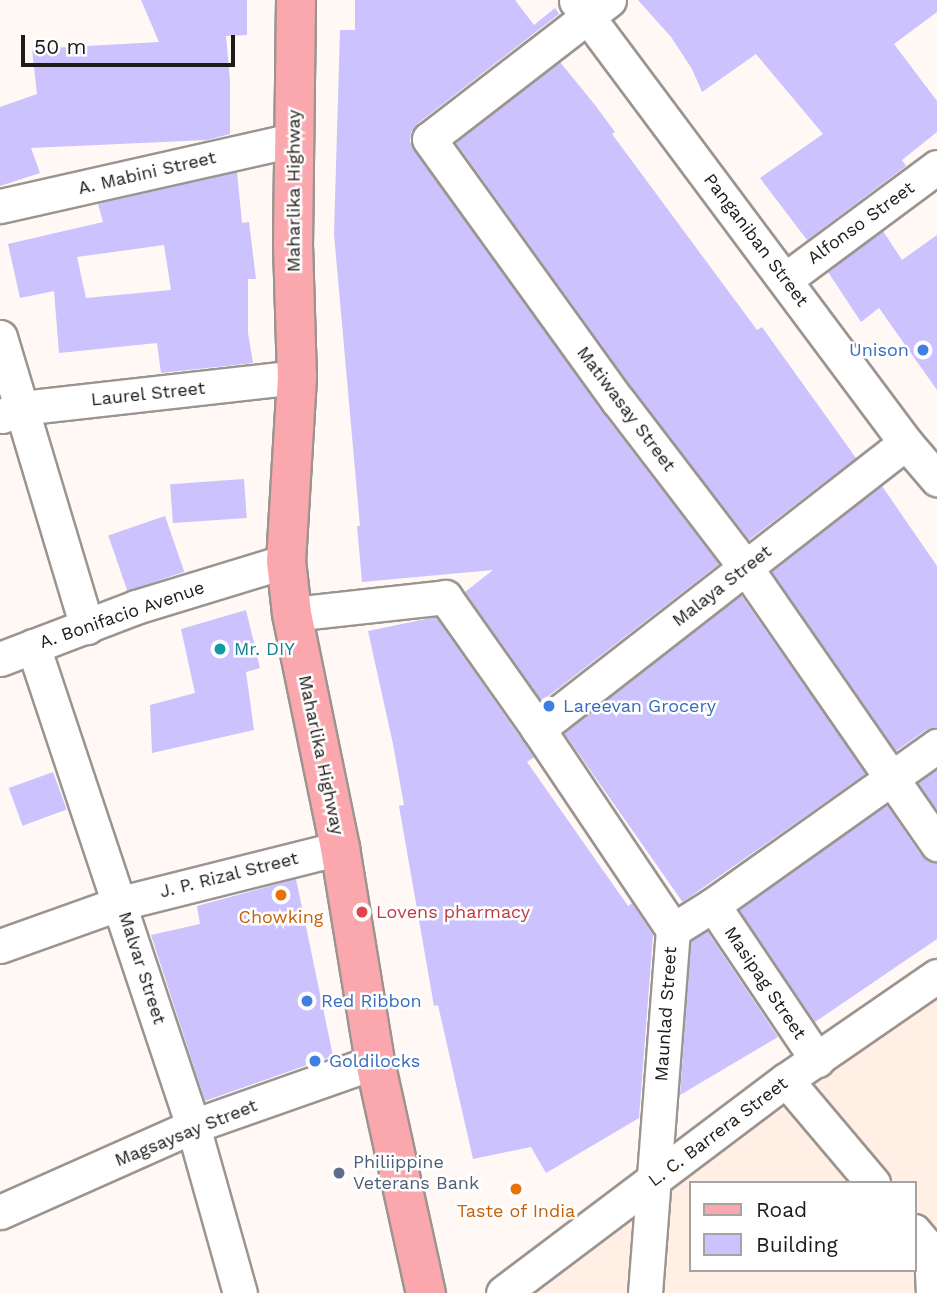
<!DOCTYPE html>
<style>
body{margin:0}
#map{position:relative;width:937px;height:1293px;overflow:hidden;background:#fff8f4;font-family:"Work Sans",sans-serif}
div>[style]{position:absolute}
.built>*{inset:0;background:#ffefe5}
.building>*{inset:0;background:#cbc2fe;transform-origin:0 0}
.roads{filter:drop-shadow(2px 0 #9c948f) drop-shadow(-2px 0 #9c948f) drop-shadow(0 2px #9c948f) drop-shadow(0 -2px #9c948f)}
.minor>*{height:33px;margin:-16.5px;padding:0 16.5px;transform-origin:16.5px;border-radius:16.5px;background:#fff}
.major>*{height:38px;margin:-19px;padding:0 19px;transform-origin:19px;border-radius:19px;background:#faa8ad}
.dots>*{width:19px;height:19px;translate:-50% -50%;box-sizing:border-box;border:4px solid #fff;border-radius:50%}
span{translate:-50% -50%;white-space:nowrap;text-align:center;line-height:1.15;-webkit-text-stroke:5px #fff;paint-order:stroke}
.street-label{font-size:18px;color:#1d1a18}
.shop-label{font-size:18px;color:#366cbe}
.right{translate:-100% -50%;text-align:right}
.left{translate:0 -50%;text-align:left}
.culture-label{font-size:18px;color:#0d838f}
.health-label{font-size:18px;color:#be3a42}
.food-label{font-size:18px;color:#c56008}
.service-label{font-size:18px;color:#4e5e75}
.legend{position:absolute;left:689px;top:1181px;width:228px;height:91px;box-sizing:border-box;background:#fff;border:2px solid #a5a3a3;margin:0;padding:9px 12px;list-style:none;font-size:21px;color:#1d1a18}
.legend li{display:flex;align-items:center;gap:14px;height:35px}
.legend b{width:35px;border:2px solid #a5a3a3}
.scale{position:absolute;left:21px;top:35px;width:214px;height:32px;box-sizing:border-box;border:4px solid #1d1a18;border-top:0;padding-left:9px;font-size:21px;line-height:24px;white-space:nowrap;color:#1d1a18;-webkit-text-stroke:5px #fff;paint-order:stroke}
</style>
<div id="map">
<div class="built">
<i style="clip-path:polygon(evenodd,937px 987px,937px 1293px,493px 1293px,937px 987px,690px 1183px,914px 1183px,914px 1270px,690px 1270px,690px 1183px)"></i>
</div>
<div class="building">
<i style="clip-path:polygon(141px 0,247px 0,247px 35px,226px 36px,230px 80px,230px 134px,207px 140px,31px 148px,40px 173px,0 186px,0 107px,37px 94px,32px 49px,159px 42px)"></i>
<i style="clip-path:polygon(355px 0,515px 0,534px 25px,555px 8px,559px 14px,417px 124px,411px 132px,410px 142px,603px 413px,719px 564px,542px 701px,465px 592px,493px 570px,362px 582px,357px 526px,360px 526px,334px 234px,340px 30px,355px 30px)"></i>
<i style="clip-path:polygon(638px 0,937px 0,937px 12px,894px 44px,937px 101px,937px 132px,902px 160px,906px 166px,807px 240px,760px 178px,823px 134px,756px 54px,702px 92px,692px 69px,671px 37px)"></i>
<i style="clip-path:polygon(560px 62px,595px 105px,615px 132px,612px 134px,757px 330px,762px 327px,856px 458px,749px 540px,634px 391px,456px 143px)"></i>
<i style="clip-path:polygon(evenodd,237px 172px,242px 223px,249px 222px,256px 279px,248px 279px,248px 333px,253px 363px,161px 373px,157px 343px,59px 353px,54px 291px,20px 298px,8px 244px,103px 222px,98px 204px,237px 172px,164px 245px,171px 290px,86px 298px,77px 257px,164px 245px)"></i>
<i style="clip-path:polygon(883px 231px,902px 260px,937px 235px,937px 390px,879px 308px,861px 322px,828px 272px)"></i>
<i style="left:244px;top:479px;width:39px;height:74px;rotate:86deg"></i>
<i style="clip-path:polygon(882px 486px,937px 566px,937px 727px,926px 730px,896px 751px,772px 572px)"></i>
<i style="left:165px;top:516px;width:59px;height:60px;rotate:71deg"></i>
<i style="left:741px;top:595px;width:218px;height:224px;rotate:55deg"></i>
<i style="clip-path:polygon(246px 610px,260px 668px,246px 672px,254px 730px,152px 753px,150px 705px,195px 693px,181px 629px)"></i>
<i style="clip-path:polygon(436px 617px,534px 757px,527px 762px,628px 906px,632px 903px,653px 935px,639px 1118px,546px 1173px,531px 1147px,473px 1159px,438px 1005px,434px 1006px,399px 806px,404px 805px,393px 744px,368px 631px)"></i>
<i style="clip-path:polygon(937px 770px,937px 810px,918px 783px)"></i>
<i style="left:53px;top:772px;width:40px;height:47px;rotate:70deg"></i>
<i style="clip-path:polygon(887px 805px,921px 855px,937px 863px,937px 939px,815px 1022px,739px 910px)"></i>
<i style="clip-path:polygon(296px 879px,333px 1056px,205px 1101px,151px 935px,200px 924px,197px 906px)"></i>
<i style="clip-path:polygon(707px 931px,778px 1037px,680px 1095px,691px 941px)"></i>
</div>
<div class="roads">
<div class="minor">
<i style="left:609px;top:0;width:227px;rotate:142.3deg"></i>
<i style="left:429px;top:139px;width:324px;rotate:54.2deg"></i>
<i style="left:619px;top:402px;width:209px;rotate:52.6deg"></i>
<i style="left:746px;top:568px;width:336px;rotate:55.3deg"></i>
<i style="left:576px;top:1px;width:552px;rotate:53.25deg"></i>
<i style="left:906px;top:443px;width:48px;rotate:49.3deg"></i>
<i style="left:0;top:206px;width:300px;rotate:-12.7deg"></i>
<i style="left:786px;top:279px;width:188px;rotate:-36.6deg"></i>
<i style="left:0;top:337px;width:303px;rotate:73.3deg"></i>
<i style="left:2px;top:416px;width:21px;rotate:-23deg"></i>
<i style="left:21px;top:408px;width:278px;rotate:-6.4deg"></i>
<i style="left:292px;top:614px;width:154px;rotate:-6.3deg"></i>
<i style="left:445px;top:597px;width:161px;rotate:54.8deg"></i>
<i style="left:538px;top:729px;width:242px;rotate:56.1deg"></i>
<i style="left:33px;top:646px;width:506px;rotate:71.57deg"></i>
<i style="left:193px;top:1126px;width:173px;rotate:74.3deg"></i>
<i style="left:0;top:659px;width:146px;rotate:-20.9deg"></i>
<i style="left:136px;top:607px;width:157px;rotate:-17deg"></i>
<i style="left:538px;top:729px;width:466px;rotate:-37.9deg"></i>
<i style="left:713px;top:905px;width:187px;rotate:56.1deg"></i>
<i style="left:0;top:946px;width:128px;rotate:-19.6deg"></i>
<i style="left:121px;top:903px;width:226px;rotate:-14.1deg"></i>
<i style="left:786px;top:1080px;width:135px;rotate:49.8deg"></i>
<i style="left:0;top:1212px;width:211px;rotate:-24deg"></i>
<i style="left:193px;top:1126px;width:193px;rotate:-19.4deg"></i>
<i style="left:914px;top:1231px;width:26px;rotate:50deg"></i>
<i style="left:931px;top:1251px;width:42px;rotate:87.3deg"></i>
<i style="left:503px;top:1293px;width:354px;rotate:-37deg"></i>
<i style="left:786px;top:1080px;width:183px;rotate:-34.6deg"></i>
<i style="left:645px;top:1293px;width:364px;rotate:-85.6deg"></i>
<i style="left:673px;top:930px;width:47px;rotate:-32deg"></i>
<i style="left:713px;top:905px;width:275px;rotate:-35.4deg"></i>
</div>
<div class="major">
<i style="left:296px;top:0;width:244px;rotate:90.7deg"></i>
<i style="left:293px;top:244px;width:133px;rotate:88.3deg"></i>
<i style="left:297px;top:377px;width:184px;rotate:93.4deg"></i>
<i style="left:286px;top:561px;width:53px;rotate:83.5deg"></i>
<i style="left:292px;top:614px;width:239px;rotate:78.4deg"></i>
<i style="left:340px;top:848px;width:217px;rotate:80.7deg"></i>
<i style="left:375px;top:1062px;width:237px;rotate:77.6deg"></i>
</div>
</div>
<div class="dots">
<i style="left:923px;top:350px;background:#3f7fe0"></i>
<i style="left:220px;top:649px;background:#0f9aa8"></i>
<i style="left:549px;top:706px;background:#3f7fe0"></i>
<i style="left:281px;top:895px;background:#e8710a"></i>
<i style="left:362px;top:912px;background:#e0444e"></i>
<i style="left:307px;top:1001px;background:#3f7fe0"></i>
<i style="left:315px;top:1061px;background:#3f7fe0"></i>
<i style="left:339px;top:1173px;background:#5c6f8a"></i>
<i style="left:516px;top:1189px;background:#e8710a"></i>
</div>
<div class="street-label">
<span style="left:147px;top:173px;rotate:-13deg">A. Mabini Street</span>
<span style="left:294px;top:191px;rotate:-90deg">Maharlika Highway</span>
<span style="left:861px;top:223px;rotate:-36deg">Alfonso Street</span>
<span style="left:756px;top:240px;rotate:53deg">Panganiban Street</span>
<span style="left:148px;top:394px;rotate:-6deg">Laurel Street</span>
<span style="left:626px;top:409px;rotate:53deg">Matiwasay Street</span>
<span style="left:722px;top:586px;rotate:-38deg">Malaya Street</span>
<span style="left:122px;top:615px;rotate:-19deg">A. Bonifacio Avenue</span>
<span style="left:321px;top:755px;rotate:78deg">Maharlika Highway</span>
<span style="left:229px;top:875px;rotate:-14deg">J. P. Rizal Street</span>
<span style="left:142px;top:968px;rotate:72deg">Malvar Street</span>
<span style="left:765px;top:983px;rotate:56deg">Masipag Street</span>
<span style="left:666px;top:1014px;rotate:-86deg">Maunlad Street</span>
<span style="left:718px;top:1132px;rotate:-37deg">L. C. Barrera Street</span>
<span style="left:186px;top:1133px;rotate:-22deg">Magsaysay Street</span>
</div>
<div class="shop-label">
<span class="right" style="left:909px;top:350px">Unison</span>
<span class="left" style="left:563px;top:706px">Lareevan Grocery</span>
<span class="left" style="left:321px;top:1001px">Red Ribbon</span>
<span class="left" style="left:329px;top:1061px">Goldilocks</span>
</div>
<div class="culture-label">
<span class="left" style="left:234px;top:649px">Mr. DIY</span>
</div>
<div class="health-label">
<span class="left" style="left:376px;top:912px">Lovens pharmacy</span>
</div>
<div class="food-label">
<span style="left:281px;top:917px">Chowking</span>
<span style="left:516px;top:1211px">Taste of India</span>
</div>
<div class="service-label">
<span class="left" style="left:353px;top:1173px">Philiippine<br>Veterans Bank</span>
</div>
<ul class="legend">
<li><b style="height:9px;background:#faa8ad"></b>Road</li>
<li><b style="height:19px;background:#cbc2fe"></b>Building</li>
</ul>
<div class="scale">50 m</div>
</div>
